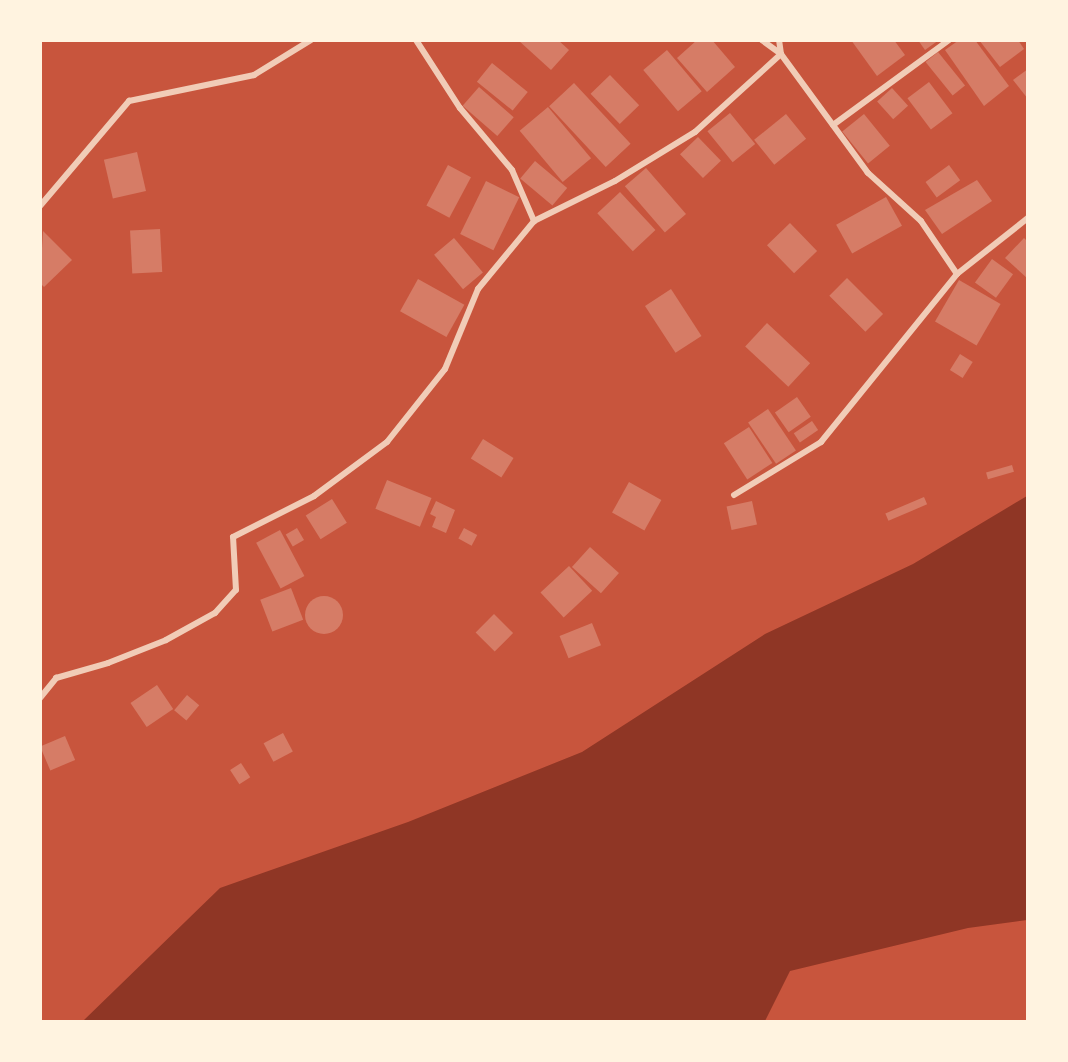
<!DOCTYPE html>
<style>
body{margin:0}
#map{position:relative;width:1068px;height:1062px;overflow:hidden;background:#c8553d;font-family:Bitter,serif}
div>[style]{position:absolute}
.water>*{inset:0;background:#8f3625}
.building>*{inset:0;background:#d67c66;transform-origin:0 0}
.round{border-radius:50%}
.minor>*{height:6px;margin:-3px;padding:0 3px;transform-origin:3px;border-radius:3px;background:#f1ccb7}
span{translate:-50% -50%;white-space:nowrap;text-align:center;line-height:1.15;-webkit-text-stroke:6px #fff3e0;paint-order:stroke}
.frame{position:absolute;inset:0;border:42px solid #fff3e0;pointer-events:none}
</style>
<div id="map">
<div class="water">
<i style="clip-path:polygon(1027px 496px,1027px 920px,968px 928px,790px 971px,765px 1021px,83px 1021px,220px 888px,408px 822px,582px 752px,765px 634px,913px 564px)"></i>
</div>
<div class="building">
<i style="clip-path:polygon(518px 40px,558px 40px,569px 50px,551px 70px)"></i>
<i style="clip-path:polygon(697px 40px,712px 40px,735px 67px,707px 92px,677px 58px)"></i>
<i style="clip-path:polygon(851px 40px,894px 40px,905px 55px,877px 76px)"></i>
<i style="clip-path:polygon(918px 40px,939px 40px,925px 50px)"></i>
<i style="clip-path:polygon(959px 40px,975px 40px,1009px 86px,984px 106px,945px 50px)"></i>
<i style="clip-path:polygon(979px 40px,1018px 40px,1024px 49px,1000px 67px)"></i>
<i style="left:667px;top:50px;width:54px;height:31px;rotate:50deg"></i>
<i style="left:938px;top:52px;width:43px;height:16px;rotate:51deg"></i>
<i style="left:492px;top:63px;width:46px;height:24px;rotate:39deg"></i>
<i style="clip-path:polygon(1028px 69px,1028px 99px,1013px 80px)"></i>
<i style="left:610px;top:75px;width:42px;height:27px;rotate:46deg"></i>
<i style="left:929px;top:82px;width:39px;height:27px;rotate:53deg"></i>
<i style="left:574px;top:83px;width:83px;height:34px;rotate:47deg"></i>
<i style="left:479px;top:87px;width:46px;height:25px;rotate:41deg"></i>
<i style="left:892px;top:88px;width:24px;height:20px;rotate:48deg"></i>
<i style="left:548px;top:107px;width:67px;height:37px;rotate:50deg"></i>
<i style="left:730px;top:113px;width:40px;height:29px;rotate:51deg"></i>
<i style="left:786px;top:114px;width:32px;height:41px;rotate:51deg"></i>
<i style="left:864px;top:114px;width:41px;height:28px;rotate:51deg"></i>
<i style="left:698px;top:137px;width:33px;height:25px;rotate:46deg"></i>
<i style="left:137px;top:152px;width:40px;height:34px;rotate:77deg"></i>
<i style="left:535px;top:161px;width:42px;height:23px;rotate:40deg"></i>
<i style="left:448px;top:165px;width:26px;height:46px;rotate:28deg"></i>
<i style="left:949px;top:165px;width:19px;height:29px;rotate:54deg"></i>
<i style="left:646px;top:168px;width:61px;height:28px;rotate:49deg"></i>
<i style="clip-path:polygon(977px 180px,992px 201px,942px 234px,925px 210px)"></i>
<i style="left:486px;top:181px;width:37px;height:59px;rotate:26deg"></i>
<i style="left:620px;top:192px;width:52px;height:31px;rotate:47deg"></i>
<i style="left:886px;top:197px;width:33px;height:57px;rotate:61deg"></i>
<i style="left:790px;top:223px;width:39px;height:32px;rotate:46deg"></i>
<i style="left:160px;top:229px;width:43px;height:30px;rotate:87deg"></i>
<i style="clip-path:polygon(43px 231px,72px 260px,44px 287px,40px 283px)"></i>
<i style="left:454px;top:238px;width:45px;height:26px;rotate:50deg"></i>
<i style="clip-path:polygon(1024px 238px,1028px 242px,1028px 279px,1005px 258px)"></i>
<i style="left:992px;top:259px;width:26px;height:29px;rotate:36deg"></i>
<i style="left:847px;top:278px;width:51px;height:25px;rotate:45deg"></i>
<i style="left:418px;top:279px;width:53px;height:37px;rotate:29deg"></i>
<i style="left:959px;top:280px;width:48px;height:48px;rotate:30deg"></i>
<i style="left:671px;top:289px;width:56px;height:31px;rotate:57deg"></i>
<i style="left:767px;top:323px;width:59px;height:32px;rotate:43deg"></i>
<i style="left:960px;top:354px;width:15px;height:19px;rotate:32deg"></i>
<i style="left:797px;top:397px;width:24px;height:27px;rotate:55deg"></i>
<i style="left:768px;top:409px;width:50px;height:24px;rotate:56deg"></i>
<i style="left:812px;top:421px;width:11px;height:22px;rotate:56deg"></i>
<i style="left:749px;top:427px;width:43px;height:30px;rotate:57deg"></i>
<i style="left:483px;top:439px;width:36px;height:23px;rotate:32deg"></i>
<i style="left:1012px;top:465px;width:7px;height:27px;rotate:74deg"></i>
<i style="left:387px;top:480px;width:48px;height:31px;rotate:22deg"></i>
<i style="left:629px;top:482px;width:37px;height:35px;rotate:29deg"></i>
<i style="left:924px;top:497px;width:8px;height:42px;rotate:67deg"></i>
<i style="left:332px;top:499px;width:28px;height:31px;rotate:58deg"></i>
<i style="clip-path:polygon(436px 501px,455px 510px,446px 533px,432px 527px,436px 517px,430px 514px)"></i>
<i style="left:752px;top:501px;width:24px;height:26px;rotate:78deg"></i>
<i style="left:297px;top:528px;width:14px;height:13px;rotate:60deg"></i>
<i style="left:464px;top:528px;width:15px;height:12px;rotate:28deg"></i>
<i style="left:280px;top:530px;width:52px;height:27px;rotate:62deg"></i>
<i style="left:590px;top:547px;width:39px;height:27px;rotate:42deg"></i>
<i style="left:569px;top:566px;width:34px;height:39px;rotate:47deg"></i>
<i style="left:291px;top:588px;width:34px;height:33px;rotate:69deg"></i>
<i class="round" style="left:305px;top:596px;width:38px;height:38px"></i>
<i style="left:494px;top:614px;width:27px;height:26px;rotate:45deg"></i>
<i style="left:592px;top:623px;width:24px;height:35px;rotate:68deg"></i>
<i style="left:157px;top:685px;width:29px;height:32px;rotate:56deg"></i>
<i style="left:187px;top:695px;width:16px;height:20px;rotate:40deg"></i>
<i style="left:283px;top:733px;width:21px;height:22px;rotate:62deg"></i>
<i style="left:65px;top:736px;width:26px;height:27px;rotate:67deg"></i>
<i style="left:241px;top:763px;width:17px;height:13px;rotate:57deg"></i>
</div>
<div class="minor">
<i style="left:416px;top:40px;width:81px;rotate:57.1deg"></i>
<i style="left:460px;top:108px;width:81px;rotate:50deg"></i>
<i style="left:512px;top:170px;width:56px;rotate:66.7deg"></i>
<i style="left:534px;top:221px;width:90px;rotate:-26.3deg"></i>
<i style="left:615px;top:181px;width:94px;rotate:-31.5deg"></i>
<i style="left:695px;top:132px;width:116px;rotate:-42.2deg"></i>
<i style="left:781px;top:54px;width:14px;rotate:-98deg"></i>
<i style="left:833px;top:125px;width:144px;rotate:-36.2deg"></i>
<i style="left:40px;top:206px;width:138px;rotate:-49.7deg"></i>
<i style="left:129px;top:101px;width:128px;rotate:-11.7deg"></i>
<i style="left:254px;top:75px;width:67px;rotate:-31.6deg"></i>
<i style="left:957px;top:274px;width:90px;rotate:-38.3deg"></i>
<i style="left:734px;top:495px;width:102px;rotate:-31.3deg"></i>
<i style="left:821px;top:442px;width:216px;rotate:-51deg"></i>
<i style="left:957px;top:274px;width:64px;rotate:-124.2deg"></i>
<i style="left:921px;top:221px;width:72px;rotate:-137.8deg"></i>
<i style="left:868px;top:173px;width:147px;rotate:-126.2deg"></i>
<i style="left:781px;top:54px;width:24px;rotate:-144deg"></i>
<i style="left:40px;top:698px;width:26px;rotate:-51deg"></i>
<i style="left:56px;top:678px;width:54px;rotate:-16.1deg"></i>
<i style="left:108px;top:663px;width:62px;rotate:-21.6deg"></i>
<i style="left:166px;top:640px;width:56px;rotate:-28.9deg"></i>
<i style="left:215px;top:613px;width:31px;rotate:-48deg"></i>
<i style="left:236px;top:590px;width:53px;rotate:-93.2deg"></i>
<i style="left:233px;top:537px;width:91px;rotate:-26.8deg"></i>
<i style="left:314px;top:496px;width:91px;rotate:-36.5deg"></i>
<i style="left:387px;top:442px;width:93px;rotate:-51.5deg"></i>
<i style="left:445px;top:369px;width:87px;rotate:-67.6deg"></i>
<i style="left:478px;top:289px;width:88px;rotate:-50.5deg"></i>
</div>
<div class="frame"></div>
</div>
